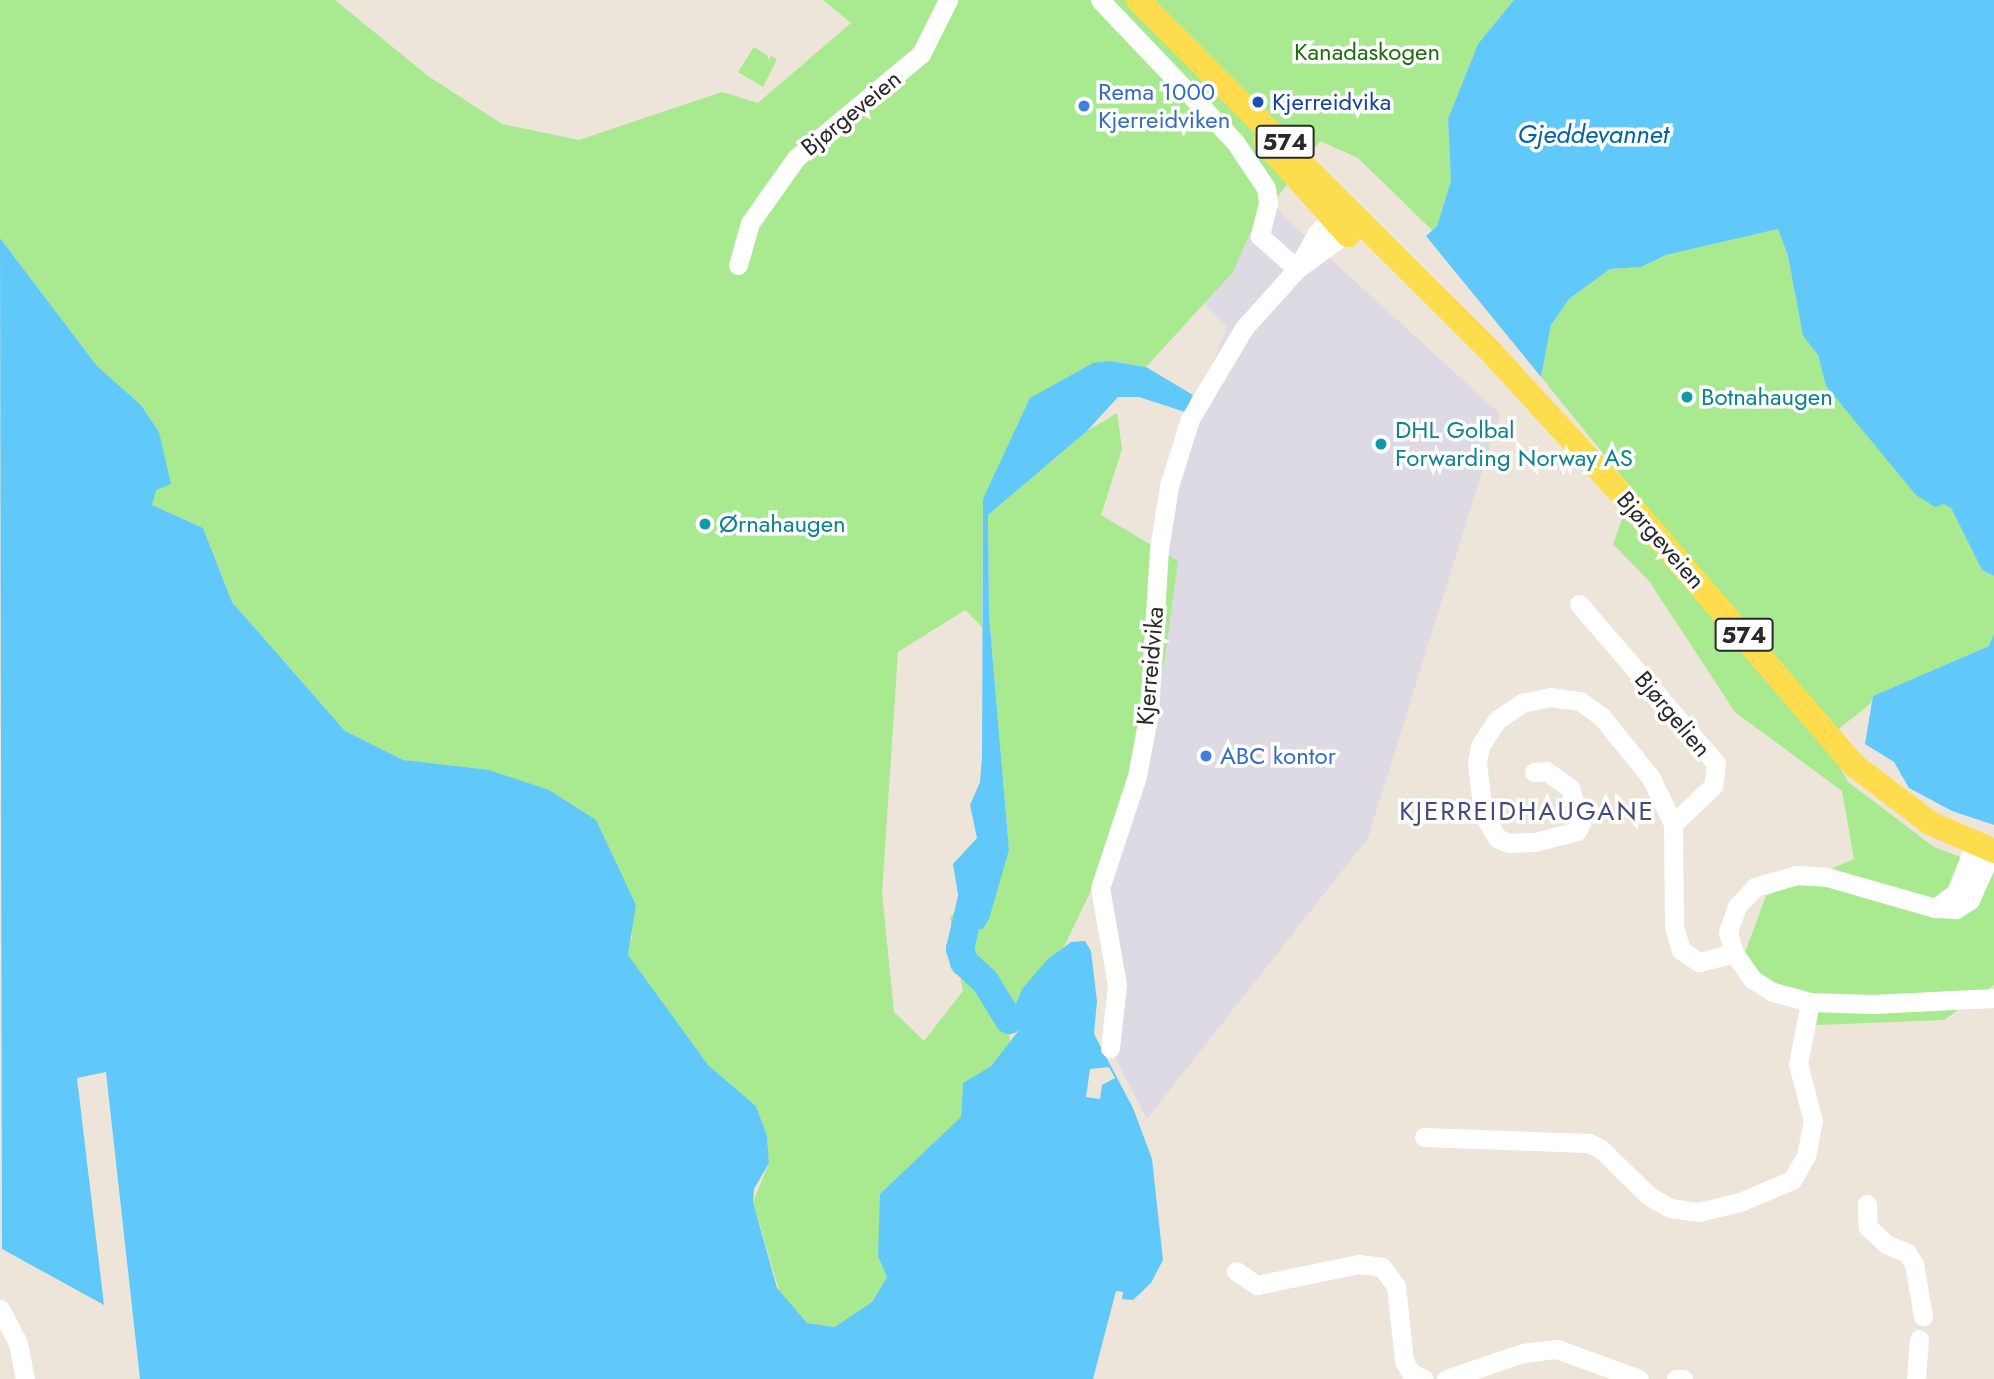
<!DOCTYPE html>
<meta charset="utf-8">
<style>
body{margin:0}
#map{position:relative;width:1994px;height:1379px;overflow:hidden;background:#ede5d9;font-family:Jost,sans-serif}
div>[style]{position:absolute}
.industrial>*{inset:0;background:#dddae4}
.green>*{inset:0;background:#a9e98f}
.water>*{inset:0;background:#61c9fa}
.pier>*{inset:0;background:#ede5d9}
.river>*{height:28px;margin:-14px;padding:0 14px;transform-origin:14px;border-radius:14px;background:#61c9fa}
.minor>*{height:19px;margin:-9.5px;padding:0 9.5px;transform-origin:9.5px;border-radius:9.5px;background:#fff}
.major>*{height:24px;margin:-12px;padding:0 12px;transform-origin:12px;border-radius:12px;background:#fddd4d}
.dots>*{width:19px;height:19px;translate:-50% -50%;box-sizing:border-box;border:4px solid #fff;border-radius:50%}
span{translate:-50% -50%;white-space:nowrap;text-align:center;line-height:1.15;-webkit-text-stroke:7px #fff;paint-order:stroke}
.shield-label span{padding:2px 5px;background:#fff;border:2px solid;border-radius:5px;-webkit-text-stroke-width:0}
.shield-label{font-size:23px;color:#292929;font-weight:700}
.park-label{font-size:24px;color:#216c13}
.shop-label{font-size:24px;color:#366cbe}
.left{translate:0 -50%;text-align:left}
.transit-label{font-size:24px;color:#164399}
.street-label{font-size:24px;color:#292929}
.culture-label{font-size:24px;color:#0d838f}
.water-label{font-size:26px;color:#0164a4;font-style:italic}
.neighbourhood-label{font-size:26px;color:#454c7d;letter-spacing:2px}
</style>
<div id="map">
<div class="industrial">
<i style="clip-path:polygon(979px 71px,1183px 97px,1286px 218px,1500px 414px,1368px 838px,1147px 1119px,1110px 1048px,1117px 985px,1099px 908px,1190px 419px,1227px 327px)"></i>
</div>
<div class="green">
<i style="clip-path:polygon(0 0,335px 0,428px 76px,502px 124px,579px 140px,722px 92px,758px 103px,851px 23px,823px 0,1514px 0,1478px 44px,1448px 119px,1451px 181px,1437px 226px,1432px 230px,1358px 158px,1320px 141px,1250px 233px,1233px 272px,1146px 367px,1109px 361px,983px 499px,982px 627px,965px 610px,898px 652px,882px 893px,894px 1012px,924px 1041px,963px 991px,950px 918px,961px 903px,963px 924px,983px 929px,1009px 850px,989px 615px,988px 515px,1087px 431px,1117px 413px,1122px 449px,1101px 515px,1178px 561px,1165px 657px,1142px 755px,1106px 859px,1064px 947px,1022px 989px,1008px 1022px,1010px 1043px,985px 1072px,963px 1083px,961px 1117px,897px 1180px,887px 1277px,872px 1302px,842px 1324px,835px 1327px,807px 1323px,781px 1297px,753px 1202px,769px 1163px,767px 1136px,756px 1106px,708px 1065px,652px 992px,628px 955px,626px 949px,633px 936px,422px 763px,403px 760px,345px 731px,232px 602px,203px 528px,152px 505px,159px 432px,141px 405px,97px 366px,0 238px)"></i>
<i style="clip-path:polygon(754px 47px,768px 56px,768px 61px,771px 56px,777px 59px,763px 87px,738px 72px)"></i>
<i style="clip-path:polygon(1778px 229px,1788px 256px,1803px 336px,1818px 355px,1826px 386px,1951px 508px,1982px 570px,1994px 576px,1994px 633px,1989px 646px,1873px 696px,1871px 703px,1825px 740px,1848px 782px,1934px 847px,1994px 870px,1994px 985px,1944px 1020px,1817px 1025px,1803px 994px,1737px 974px,1766px 896px,1854px 859px,1842px 791px,1735px 712px,1649px 581px,1613px 544px,1633px 490px,1541px 377px,1551px 325px,1569px 299px,1610px 269px,1641px 267px,1666px 255px)"></i>
</div>
<div class="water">
<i style="clip-path:polygon(1514px 0,1994px 0,1994px 576px,1982px 570px,1951px 508px,1944px 504px,1935px 507px,1916px 495px,1826px 386px,1818px 355px,1803px 336px,1788px 256px,1778px 229px,1666px 255px,1641px 267px,1610px 269px,1569px 299px,1551px 325px,1541px 377px,1426px 236px,1437px 226px,1451px 181px,1448px 119px,1478px 44px)"></i>
<i style="clip-path:polygon(0 238px,97px 366px,141px 405px,159px 432px,171px 484px,156px 490px,152px 505px,203px 528px,232px 602px,345px 731px,403px 760px,489px 770px,549px 790px,596px 820px,636px 905px,628px 955px,708px 1065px,756px 1106px,767px 1136px,769px 1163px,754px 1189px,753px 1202px,777px 1288px,807px 1323px,835px 1327px,872px 1302px,887px 1277px,878px 1256px,880px 1194px,961px 1117px,963px 1083px,990px 1067px,1020px 1029px,1009px 1020px,1022px 989px,1047px 960px,1071px 942px,1085px 941px,1091px 951px,1097px 1001px,1094px 1034px,1133px 1108px,1152px 1159px,1163px 1260px,1151px 1283px,1133px 1300px,1122px 1299px,1123px 1292px,1116px 1291px,1093px 1379px,140px 1379px,106px 1072px,77px 1078px,104px 1305px,2px 1249px)"></i>
<i style="clip-path:polygon(1109px 361px,1146px 367px,1193px 395px,1185px 412px,1139px 397px,1118px 397px,1087px 431px,988px 515px,989px 615px,1009px 850px,989px 919px,983px 929px,974px 930px,963px 924px,953px 864px,977px 838px,970px 805px,980px 782px,982px 757px,983px 499px,1030px 398px,1093px 363px)"></i>
<i style="clip-path:polygon(1994px 633px,1994px 825px,1952px 811px,1909px 788px,1894px 762px,1865px 744px,1873px 696px,1989px 646px)"></i>
</div>
<div class="pier">
<i style="clip-path:polygon(1109px 1067px,1115px 1078px,1102px 1085px,1100px 1099px,1086px 1097px,1090px 1069px)"></i>
</div>
<div class="river">
<i style="left:974px;top:889px;width:62px;rotate:103.1deg"></i>
<i style="left:960px;top:949px;width:14px;rotate:73deg"></i>
<i style="left:964px;top:962px;width:28px;rotate:42deg"></i>
<i style="left:985px;top:981px;width:46px;rotate:58.4deg"></i>
</div>
<div class="minor">
<i style="left:1100px;top:0;width:196px;rotate:46.4deg"></i>
<i style="left:1235px;top:142px;width:55px;rotate:56deg"></i>
<i style="left:1266px;top:188px;width:15px;rotate:82deg"></i>
<i style="left:1268px;top:203px;width:34px;rotate:104deg"></i>
<i style="left:1260px;top:236px;width:50px;rotate:41.7deg"></i>
<i style="left:738px;top:265px;width:44px;rotate:-74.1deg"></i>
<i style="left:750px;top:223px;width:80px;rotate:-54.7deg"></i>
<i style="left:796px;top:158px;width:163px;rotate:-39.8deg"></i>
<i style="left:921px;top:54px;width:60px;rotate:-63.4deg"></i>
<i style="left:1579px;top:604px;width:210px;rotate:49.3deg"></i>
<i style="left:1716px;top:763px;width:23px;rotate:97deg"></i>
<i style="left:1713px;top:786px;width:55px;rotate:136.5deg"></i>
<i style="left:1534px;top:772px;width:12px;rotate:-5deg"></i>
<i style="left:1546px;top:771px;width:29px;rotate:35deg"></i>
<i style="left:1570px;top:788px;width:37px;rotate:73deg"></i>
<i style="left:1581px;top:823px;width:9px;rotate:117deg"></i>
<i style="left:1577px;top:831px;width:43px;rotate:165.3deg"></i>
<i style="left:1535px;top:842px;width:26px;rotate:178deg"></i>
<i style="left:1509px;top:843px;width:13px;rotate:-157deg"></i>
<i style="left:1497px;top:838px;width:28px;rotate:-120deg"></i>
<i style="left:1483px;top:814px;width:52px;rotate:-96.6deg"></i>
<i style="left:1477px;top:762px;width:16px;rotate:-79deg"></i>
<i style="left:1480px;top:746px;width:31px;rotate:-57deg"></i>
<i style="left:1497px;top:720px;width:30px;rotate:-34deg"></i>
<i style="left:1522px;top:703px;width:29px;rotate:-12deg"></i>
<i style="left:1550px;top:697px;width:30px;rotate:8deg"></i>
<i style="left:1580px;top:701px;width:27px;rotate:36deg"></i>
<i style="left:1602px;top:717px;width:78px;rotate:51.2deg"></i>
<i style="left:1651px;top:778px;width:51px;rotate:64.4deg"></i>
<i style="left:1673px;top:824px;width:102px;rotate:89.4deg"></i>
<i style="left:1674px;top:926px;width:25px;rotate:74deg"></i>
<i style="left:1681px;top:950px;width:22px;rotate:34deg"></i>
<i style="left:1699px;top:962px;width:36px;rotate:-14deg"></i>
<i style="left:1992px;top:851px;width:54px;rotate:114.2deg"></i>
<i style="left:1970px;top:900px;width:17px;rotate:147deg"></i>
<i style="left:1956px;top:909px;width:21px;rotate:-177deg"></i>
<i style="left:1935px;top:908px;width:112px;rotate:-164deg"></i>
<i style="left:1827px;top:877px;width:30px;rotate:-176deg"></i>
<i style="left:1797px;top:875px;width:44px;rotate:164.1deg"></i>
<i style="left:1755px;top:887px;width:26px;rotate:133deg"></i>
<i style="left:1737px;top:906px;width:28px;rotate:109deg"></i>
<i style="left:1728px;top:932px;width:22px;rotate:74deg"></i>
<i style="left:1734px;top:953px;width:32px;rotate:55deg"></i>
<i style="left:1752px;top:979px;width:25px;rotate:32deg"></i>
<i style="left:1773px;top:992px;width:38px;rotate:15deg"></i>
<i style="left:1810px;top:1002px;width:62px;rotate:1.8deg"></i>
<i style="left:1872px;top:1004px;width:122px;rotate:-2.8deg"></i>
<i style="left:1935px;top:908px;width:26px;rotate:-37deg"></i>
<i style="left:1956px;top:892px;width:52px;rotate:-68.4deg"></i>
<i style="left:1110px;top:1048px;width:63px;rotate:-83.7deg"></i>
<i style="left:1117px;top:985px;width:98px;rotate:-99.9deg"></i>
<i style="left:1100px;top:888px;width:118px;rotate:-71.7deg"></i>
<i style="left:1137px;top:776px;width:65px;rotate:-79.4deg"></i>
<i style="left:1149px;top:712px;width:162px;rotate:-86.5deg"></i>
<i style="left:1159px;top:550px;width:65px;rotate:-81.1deg"></i>
<i style="left:1169px;top:486px;width:70px;rotate:-72.6deg"></i>
<i style="left:1190px;top:419px;width:106px;rotate:-59.3deg"></i>
<i style="left:1244px;top:328px;width:79px;rotate:-48.1deg"></i>
<i style="left:1297px;top:269px;width:61px;rotate:-36.3deg"></i>
<i style="left:1346px;top:233px;width:19px;rotate:-78deg"></i>
<i style="left:1350px;top:214px;width:20px;rotate:165deg"></i>
<i style="left:1331px;top:219px;width:20px;rotate:135deg"></i>
<i style="left:1317px;top:233px;width:41px;rotate:119.1deg"></i>
<i style="left:1424px;top:1137px;width:165px;rotate:2.1deg"></i>
<i style="left:1589px;top:1143px;width:13px;rotate:27deg"></i>
<i style="left:1601px;top:1149px;width:67px;rotate:44.4deg"></i>
<i style="left:1649px;top:1196px;width:24px;rotate:30deg"></i>
<i style="left:1670px;top:1208px;width:28px;rotate:8deg"></i>
<i style="left:1698px;top:1212px;width:43px;rotate:-13.4deg"></i>
<i style="left:1740px;top:1202px;width:56px;rotate:-22.9deg"></i>
<i style="left:1792px;top:1180px;width:28px;rotate:-60deg"></i>
<i style="left:1806px;top:1156px;width:36px;rotate:-79deg"></i>
<i style="left:1813px;top:1121px;width:59px;rotate:-104.7deg"></i>
<i style="left:1798px;top:1064px;width:63px;rotate:-79deg"></i>
<i style="left:1867px;top:1204px;width:23px;rotate:88deg"></i>
<i style="left:1868px;top:1227px;width:25px;rotate:43deg"></i>
<i style="left:1886px;top:1244px;width:23px;rotate:23deg"></i>
<i style="left:1907px;top:1253px;width:13px;rotate:58deg"></i>
<i style="left:1914px;top:1264px;width:53px;rotate:80.2deg"></i>
<i style="left:1236px;top:1271px;width:25px;rotate:34deg"></i>
<i style="left:1257px;top:1285px;width:103px;rotate:-11.7deg"></i>
<i style="left:1358px;top:1264px;width:24px;rotate:7deg"></i>
<i style="left:1382px;top:1267px;width:24px;rotate:54deg"></i>
<i style="left:1396px;top:1286px;width:75px;rotate:83.9deg"></i>
<i style="left:1404px;top:1361px;width:14px;rotate:60deg"></i>
<i style="left:1411px;top:1373px;width:14px;rotate:25deg"></i>
<i style="left:0;top:1309px;width:38px;rotate:62deg"></i>
<i style="left:18px;top:1343px;width:37px;rotate:79deg"></i>
<i style="left:1446px;top:1379px;width:81px;rotate:-18.7deg"></i>
<i style="left:1523px;top:1353px;width:34px;rotate:-7deg"></i>
<i style="left:1557px;top:1349px;width:87px;rotate:20.1deg"></i>
<i style="left:1676px;top:1379px;width:7px"></i>
<i style="left:1916px;top:1379px;width:40px;rotate:-85.7deg"></i>
</div>
<div class="major">
<i style="left:1138px;top:0;width:500px;rotate:44.9deg"></i>
<i style="left:1492px;top:353px;width:179px;rotate:47.5deg"></i>
<i style="left:1613px;top:485px;width:371px;rotate:49.3deg"></i>
<i style="left:1855px;top:766px;width:94px;rotate:37.2deg"></i>
<i style="left:1930px;top:823px;width:70px;rotate:23.6deg"></i>
<i style="left:1265px;top:142px;width:125px;rotate:48.3deg"></i>
</div>
<div class="dots">
<i style="left:1258px;top:102px;background:#1a4fb4"></i>
<i style="left:1084px;top:106px;background:#3f7fe0"></i>
<i style="left:1687px;top:397px;background:#0f9aa8"></i>
<i style="left:1381px;top:444px;background:#0f9aa8"></i>
<i style="left:705px;top:524px;background:#0f9aa8"></i>
<i style="left:1206px;top:756px;background:#3f7fe0"></i>
</div>
<div class="shield-label">
<span style="left:1285px;top:142px">574</span>
<span style="left:1744px;top:635px">574</span>
</div>
<div class="park-label">
<span style="left:1367px;top:52px">Kanadaskogen</span>
</div>
<div class="shop-label">
<span class="left" style="left:1098px;top:106px">Rema 1000<br>Kjerreidviken</span>
<span class="left" style="left:1220px;top:756px">ABC kontor</span>
</div>
<div class="transit-label">
<span class="left" style="left:1272px;top:102px">Kjerreidvika</span>
</div>
<div class="street-label">
<span style="left:851px;top:113px;rotate:-39deg">Bjørgeveien</span>
<span style="left:1661px;top:540px;rotate:49deg">Bjørgeveien</span>
<span style="left:1150px;top:666px;rotate:-85deg">Kjerreidvika</span>
<span style="left:1673px;top:714px;rotate:50deg">Bjørgelien</span>
</div>
<div class="culture-label">
<span class="left" style="left:1701px;top:397px">Botnahaugen</span>
<span class="left" style="left:1395px;top:444px">DHL Golbal<br>Forwarding Norway AS</span>
<span class="left" style="left:719px;top:524px">Ørnahaugen</span>
</div>
<div class="water-label">
<span style="left:1593px;top:135px">Gjeddevannet</span>
</div>
<div class="neighbourhood-label">
<span style="left:1527px;top:812px">KJERREIDHAUGANE</span>
</div>
</div>
